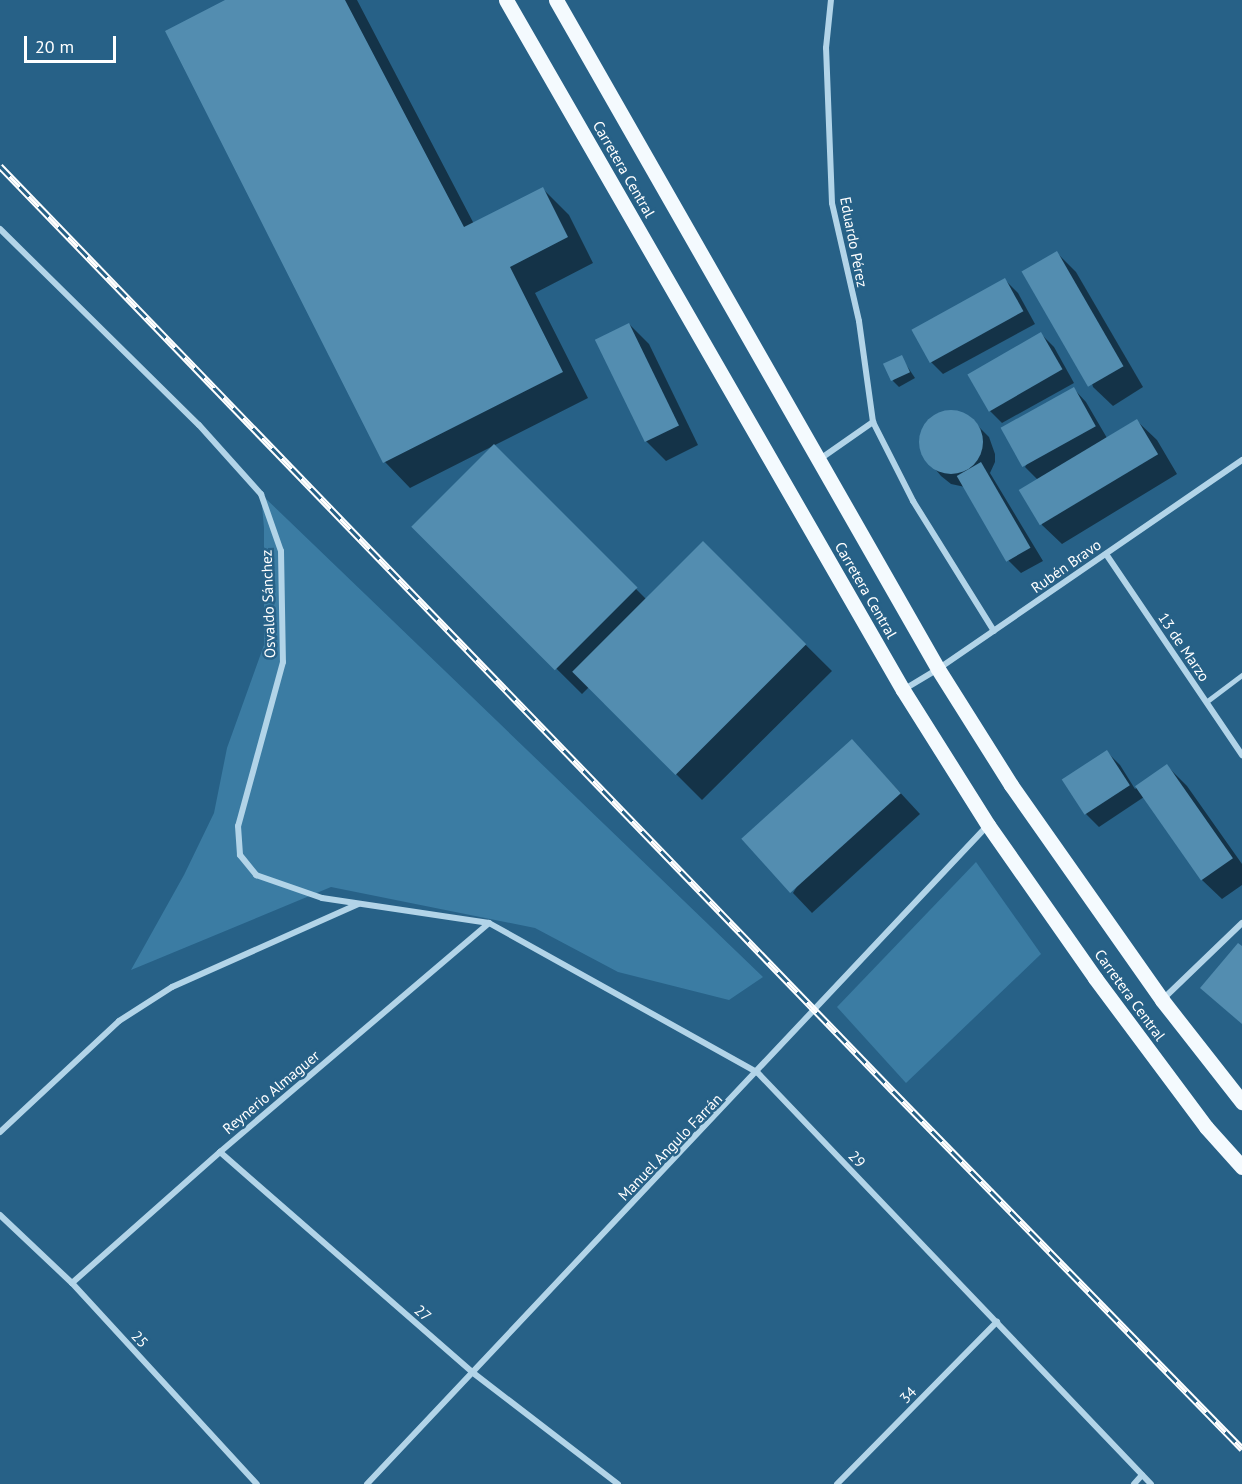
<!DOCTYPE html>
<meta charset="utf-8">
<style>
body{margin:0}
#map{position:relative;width:1242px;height:1484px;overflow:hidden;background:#276187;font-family:"PT Sans",sans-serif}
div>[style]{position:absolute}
.green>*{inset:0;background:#3b7ca3}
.shadow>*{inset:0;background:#0007}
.building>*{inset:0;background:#538db0;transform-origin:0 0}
.round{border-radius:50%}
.lane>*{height:4.5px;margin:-2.25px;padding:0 2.25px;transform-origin:2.25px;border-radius:2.25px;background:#b2d4e8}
.street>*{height:6px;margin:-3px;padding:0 3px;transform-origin:3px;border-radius:3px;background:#b2d4e8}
.primary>*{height:15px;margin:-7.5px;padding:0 7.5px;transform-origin:7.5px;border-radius:7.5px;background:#f4fafe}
.rail>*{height:7px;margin-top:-3.5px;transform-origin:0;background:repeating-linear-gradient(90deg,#276187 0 14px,#fff 0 28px);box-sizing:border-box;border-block:2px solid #fff}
span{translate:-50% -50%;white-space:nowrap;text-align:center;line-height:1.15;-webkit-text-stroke:5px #276187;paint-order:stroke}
.street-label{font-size:15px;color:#fff}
.scale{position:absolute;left:24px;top:36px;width:92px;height:27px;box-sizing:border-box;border:3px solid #fff;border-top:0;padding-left:8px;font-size:18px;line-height:21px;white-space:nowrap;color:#fff;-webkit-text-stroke:4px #276187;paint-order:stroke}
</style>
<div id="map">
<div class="green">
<i style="clip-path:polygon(261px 494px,763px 977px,729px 1000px,618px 972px,535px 928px,331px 887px,131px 970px,184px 875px,214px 813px,227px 748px,264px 645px,264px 528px)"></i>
<i style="clip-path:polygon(976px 862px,1041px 954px,906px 1083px,837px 1007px)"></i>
</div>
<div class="shadow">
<i style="clip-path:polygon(228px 0,357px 0,474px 224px,543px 189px,569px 215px,593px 263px,535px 293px,588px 398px,493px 446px,647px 600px,703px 543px,832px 671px,702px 800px,589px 687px,582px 694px,414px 527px,493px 446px,410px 488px,385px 462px)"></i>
<i style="clip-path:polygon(1057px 253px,1076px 272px,1143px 387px,1113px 406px,1093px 387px)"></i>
<i style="clip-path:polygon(1005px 280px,1018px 293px,1035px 324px,943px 374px,930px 361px)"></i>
<i style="clip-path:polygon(629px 324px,649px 344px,698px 445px,666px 461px,646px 441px)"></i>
<i style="clip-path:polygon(1041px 334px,1054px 347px,1074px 383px,1002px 423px,989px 410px)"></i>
<i style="clip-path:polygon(901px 357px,915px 378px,899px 387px,893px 381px)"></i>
<i style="clip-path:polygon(1073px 388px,1086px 402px,1107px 438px,1137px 421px,1157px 440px,1177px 474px,1062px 544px,1042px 525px,1039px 481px,1025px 467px)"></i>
<i style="clip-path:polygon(953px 411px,975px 423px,989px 437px,995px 454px,995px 462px,990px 473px,1043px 561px,1021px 573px,1008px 560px,965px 487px,951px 484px,941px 476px,922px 453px,921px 436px,924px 428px,937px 414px)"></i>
<i style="clip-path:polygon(1107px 752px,1120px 765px,1135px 789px,1167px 766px,1187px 786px,1242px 864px,1242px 885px,1222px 899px,1202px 880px,1144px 797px,1099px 827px,1086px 814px,1064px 780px)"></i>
<i style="clip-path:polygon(871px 761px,920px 814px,812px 913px,793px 893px)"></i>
</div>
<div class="building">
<i style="clip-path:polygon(225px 0,345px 0,464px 227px,543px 187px,568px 237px,510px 267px,563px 372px,383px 463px,165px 31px)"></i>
<i style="left:1057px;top:251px;width:133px;height:41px;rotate:60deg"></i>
<i style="left:1005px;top:278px;width:38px;height:107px;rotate:61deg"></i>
<i style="left:629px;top:323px;width:114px;height:38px;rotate:64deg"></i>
<i style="left:1041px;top:332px;width:43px;height:85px;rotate:60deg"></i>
<i style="left:902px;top:355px;width:19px;height:21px;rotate:65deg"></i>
<i style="left:1074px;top:387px;width:45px;height:84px;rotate:61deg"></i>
<i class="round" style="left:919px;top:410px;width:64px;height:64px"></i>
<i style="left:1137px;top:419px;width:41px;height:138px;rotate:59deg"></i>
<i style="left:494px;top:444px;width:203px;height:117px;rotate:45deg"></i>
<i style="left:981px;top:462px;width:99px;height:28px;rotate:60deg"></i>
<i style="left:703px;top:541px;width:146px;height:185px;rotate:45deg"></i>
<i style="left:852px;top:739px;width:73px;height:149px;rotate:48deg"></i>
<i style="left:1107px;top:750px;width:42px;height:54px;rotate:57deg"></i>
<i style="left:1167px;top:764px;width:115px;height:39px;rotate:55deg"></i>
<i style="clip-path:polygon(1238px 943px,1242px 946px,1242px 1024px,1200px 988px)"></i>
</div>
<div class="lane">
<i style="left:1206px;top:702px;width:45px;rotate:-36.9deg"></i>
</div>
<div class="street">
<i style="left:0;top:229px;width:279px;rotate:44.6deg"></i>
<i style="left:199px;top:425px;width:93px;rotate:48.1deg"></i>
<i style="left:261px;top:494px;width:60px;rotate:70.7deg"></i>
<i style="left:281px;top:551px;width:111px;rotate:89deg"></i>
<i style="left:283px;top:662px;width:170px;rotate:105.3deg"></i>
<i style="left:238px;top:826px;width:29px;rotate:86deg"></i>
<i style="left:240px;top:855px;width:26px;rotate:51deg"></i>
<i style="left:256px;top:875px;width:70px;rotate:19.2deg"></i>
<i style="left:322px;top:898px;width:169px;rotate:8.5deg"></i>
<i style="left:489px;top:923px;width:307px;rotate:29.1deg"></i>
<i style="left:757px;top:1072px;width:570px;rotate:46.28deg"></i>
<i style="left:873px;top:422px;width:89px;rotate:63.1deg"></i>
<i style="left:913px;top:501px;width:153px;rotate:58.1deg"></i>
<i style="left:820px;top:459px;width:65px;rotate:-34.9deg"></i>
<i style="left:873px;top:422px;width:102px;rotate:-97.9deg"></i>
<i style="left:859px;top:321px;width:121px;rotate:-102.9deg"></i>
<i style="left:832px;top:203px;width:155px;rotate:-92.2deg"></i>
<i style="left:826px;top:48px;width:48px;rotate:-84.1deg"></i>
<i style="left:1106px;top:554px;width:243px;rotate:55.9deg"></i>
<i style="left:903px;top:690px;width:41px;rotate:-31deg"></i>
<i style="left:938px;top:669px;width:369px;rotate:-34.5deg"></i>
<i style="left:1162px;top:1000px;width:111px;rotate:-43.9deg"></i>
<i style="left:0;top:1132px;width:163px;rotate:-43deg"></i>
<i style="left:119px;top:1021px;width:63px;rotate:-32.7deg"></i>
<i style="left:172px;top:987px;width:204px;rotate:-24deg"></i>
<i style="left:220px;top:1152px;width:335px;rotate:41.1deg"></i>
<i style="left:472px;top:1372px;width:184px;rotate:37.5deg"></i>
<i style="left:0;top:1215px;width:99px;rotate:43.4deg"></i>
<i style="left:72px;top:1283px;width:273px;rotate:47.4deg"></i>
<i style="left:72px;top:1283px;width:198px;rotate:-41.5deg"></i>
<i style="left:220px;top:1152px;width:353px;rotate:-40.4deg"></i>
<i style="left:367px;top:1484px;width:905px;rotate:-46.7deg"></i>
<i style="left:837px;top:1484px;width:228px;rotate:-45.4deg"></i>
<i style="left:1134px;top:1484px;width:12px;rotate:-48deg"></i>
</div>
<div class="primary">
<i style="left:506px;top:0;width:796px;rotate:60.09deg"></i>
<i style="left:903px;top:690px;width:160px;rotate:57.8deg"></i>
<i style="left:988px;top:825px;width:187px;rotate:55deg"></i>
<i style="left:1095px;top:978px;width:186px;rotate:53.3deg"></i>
<i style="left:1206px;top:1127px;width:54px;rotate:48deg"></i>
<i style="left:556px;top:0;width:770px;rotate:60.27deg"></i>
<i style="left:938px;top:669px;width:137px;rotate:57.8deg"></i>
<i style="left:1011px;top:785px;width:263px;rotate:54.9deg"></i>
<i style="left:1162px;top:1000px;width:130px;rotate:51.9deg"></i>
</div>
<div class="rail">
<i style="left:0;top:166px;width:1286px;rotate:46.01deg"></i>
<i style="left:893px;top:1091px;width:500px;rotate:45.7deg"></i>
</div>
<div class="street-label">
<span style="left:624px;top:169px;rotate:60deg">Carretera Central</span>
<span style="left:854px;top:242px;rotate:79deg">Eduardo Pérez</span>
<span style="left:1066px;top:566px;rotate:-35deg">Rubén Bravo</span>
<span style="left:866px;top:590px;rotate:60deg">Carretera Central</span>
<span style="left:268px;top:604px;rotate:-92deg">Osvaldo Sánchez</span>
<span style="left:1184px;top:647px;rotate:56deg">13 de Marzo</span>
<span style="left:1130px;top:995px;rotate:54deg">Carretera Central</span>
<span style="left:271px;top:1092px;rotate:-40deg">Reynerio Almaguer</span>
<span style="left:670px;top:1147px;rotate:-46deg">Manuel Angulo Farrán</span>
<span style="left:857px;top:1159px;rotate:46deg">29</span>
<span style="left:423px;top:1313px;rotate:41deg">27</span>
<span style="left:140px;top:1339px;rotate:47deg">25</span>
<span style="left:908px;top:1395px;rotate:-45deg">34</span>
</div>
<div class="scale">20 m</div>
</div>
